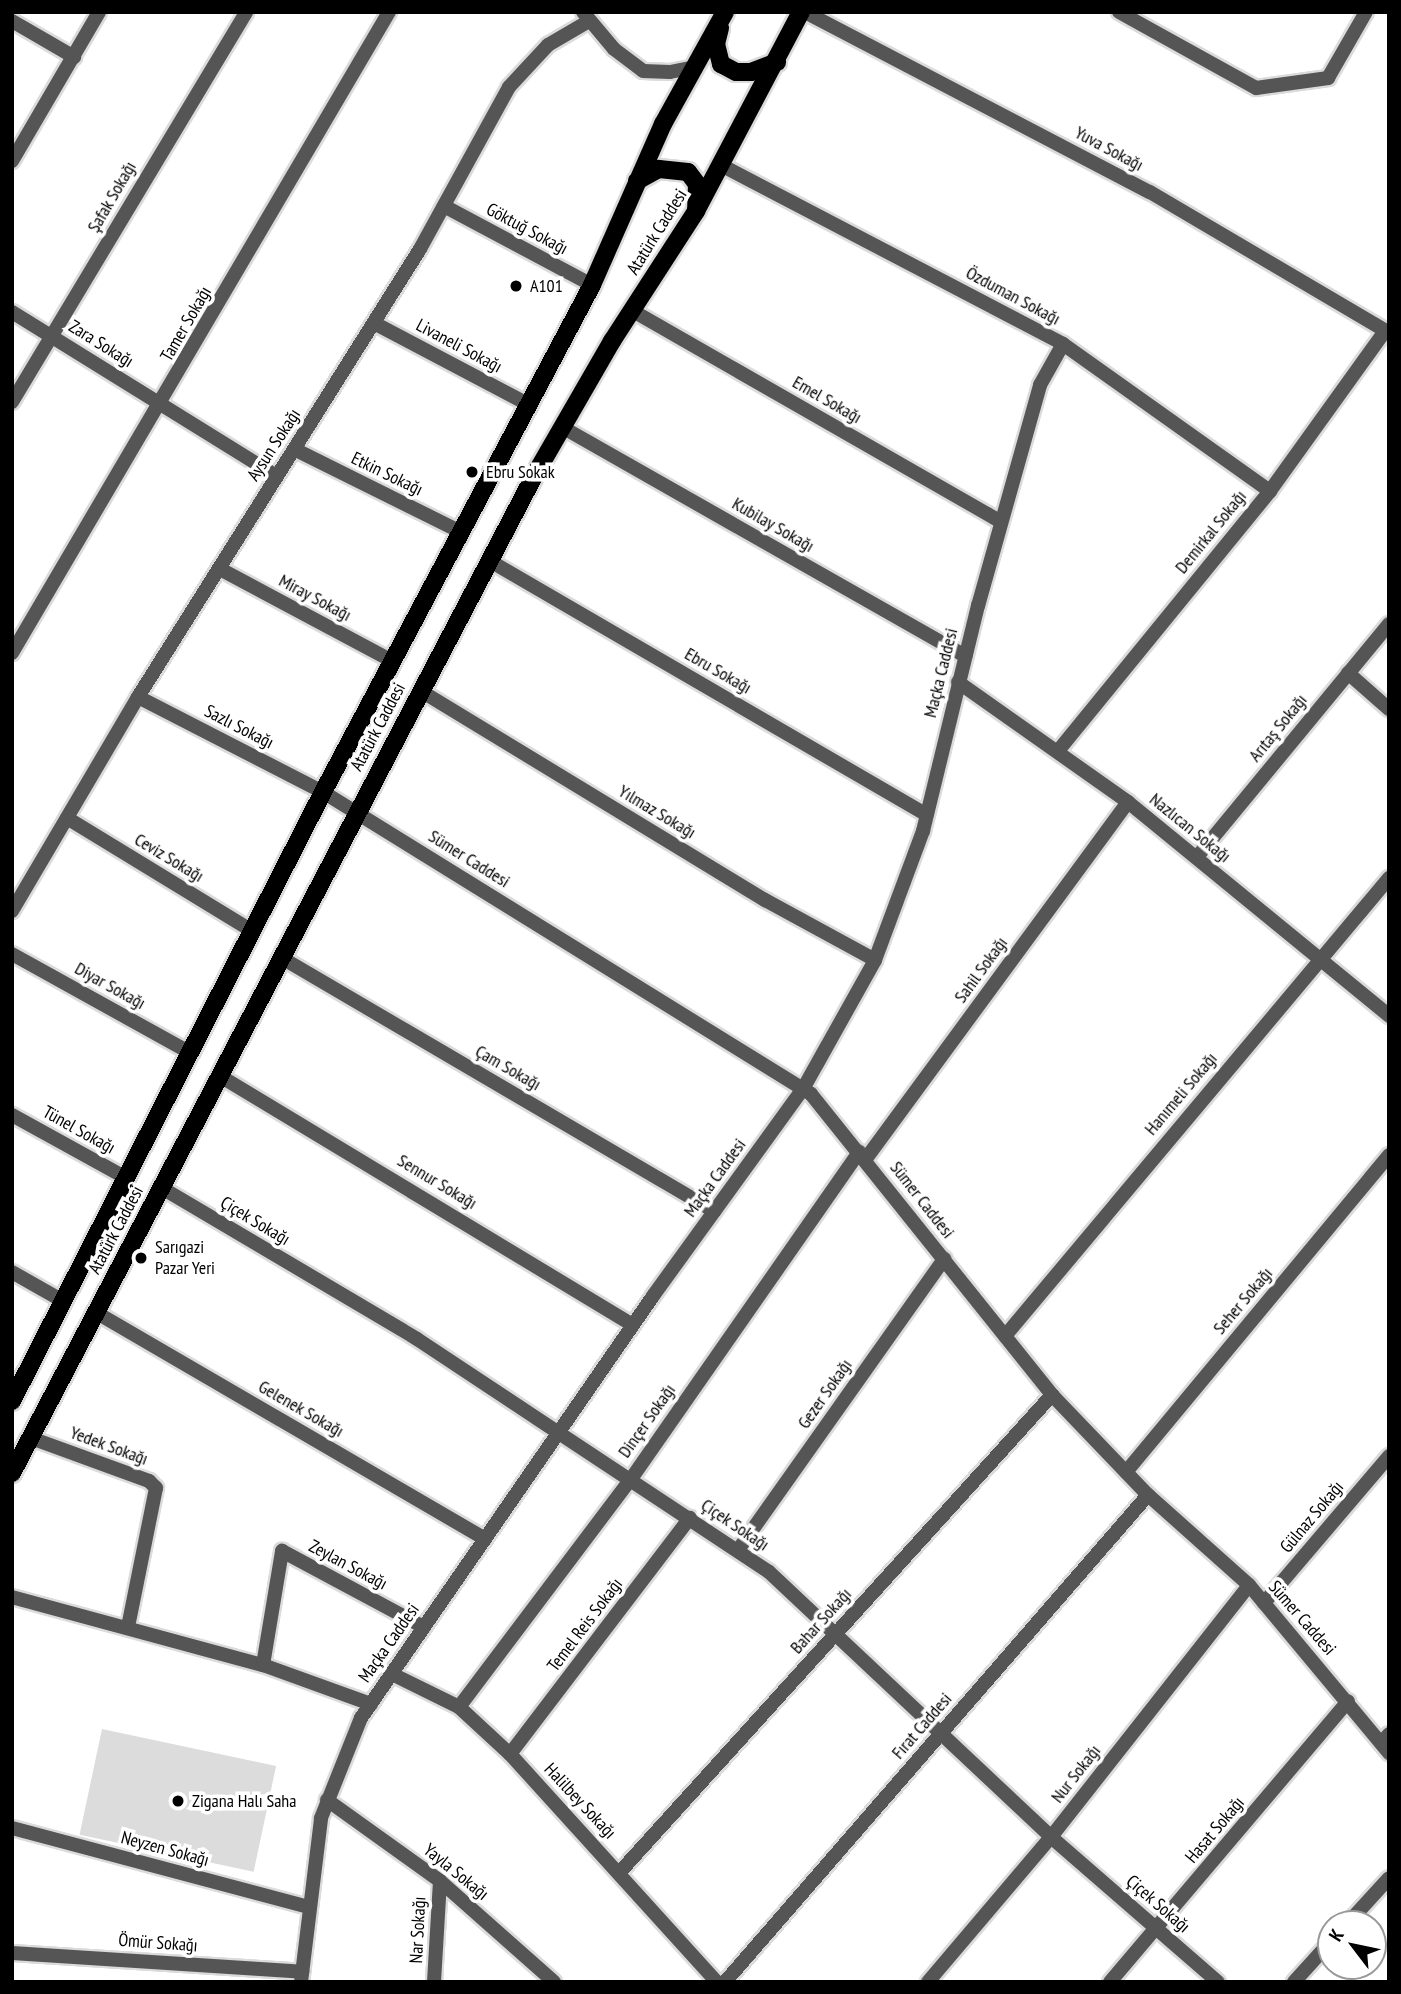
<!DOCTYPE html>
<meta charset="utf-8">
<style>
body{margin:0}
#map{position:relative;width:1401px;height:1994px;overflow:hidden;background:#fff;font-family:"PT Sans Narrow",sans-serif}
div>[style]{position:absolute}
.green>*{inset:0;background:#dcdcdc;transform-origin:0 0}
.roads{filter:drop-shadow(2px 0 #dbdbdb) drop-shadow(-2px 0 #dbdbdb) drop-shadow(0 2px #dbdbdb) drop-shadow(0 -2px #dbdbdb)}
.minor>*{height:14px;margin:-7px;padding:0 7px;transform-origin:7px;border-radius:7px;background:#555}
.tertiary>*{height:14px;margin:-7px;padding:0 7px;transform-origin:7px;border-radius:7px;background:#555}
.primary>*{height:18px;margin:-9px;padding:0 9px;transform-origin:9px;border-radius:9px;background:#000}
.dots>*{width:19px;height:19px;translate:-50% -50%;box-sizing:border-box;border:4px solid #fff;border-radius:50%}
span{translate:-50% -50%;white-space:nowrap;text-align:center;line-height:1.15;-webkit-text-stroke:7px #fff;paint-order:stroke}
.street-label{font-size:18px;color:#000}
.poi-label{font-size:18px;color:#000}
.left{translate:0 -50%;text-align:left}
.frame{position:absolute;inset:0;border:14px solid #000;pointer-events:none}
.north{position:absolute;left:1317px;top:1910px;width:70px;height:70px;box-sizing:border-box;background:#fff;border:2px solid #999;border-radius:50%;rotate:302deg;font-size:19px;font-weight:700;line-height:28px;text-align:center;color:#000}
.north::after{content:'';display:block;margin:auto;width:24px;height:32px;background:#000;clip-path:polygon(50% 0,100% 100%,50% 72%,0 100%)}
</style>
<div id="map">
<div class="green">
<i style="left:102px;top:1729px;width:178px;height:108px;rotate:12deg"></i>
</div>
<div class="roads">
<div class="minor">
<i style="left:583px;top:12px;width:48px;rotate:50deg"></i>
<i style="left:614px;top:49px;width:36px;rotate:37deg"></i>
<i style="left:643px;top:71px;width:27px;rotate:2deg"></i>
<i style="left:670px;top:72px;width:25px;rotate:-11deg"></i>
<i style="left:805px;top:12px;width:389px;rotate:27.6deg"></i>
<i style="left:1150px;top:192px;width:277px;rotate:30.5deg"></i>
<i style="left:1119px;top:12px;width:157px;rotate:29deg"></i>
<i style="left:1256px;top:88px;width:73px;rotate:-7.9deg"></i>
<i style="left:1328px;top:78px;width:76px;rotate:-60.1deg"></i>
<i style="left:12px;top:21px;width:72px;rotate:30.1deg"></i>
<i style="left:12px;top:161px;width:173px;rotate:-59.7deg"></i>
<i style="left:721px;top:165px;width:386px;rotate:27.6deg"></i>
<i style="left:1063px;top:344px;width:254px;rotate:35.4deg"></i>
<i style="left:444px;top:206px;width:168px;rotate:28.1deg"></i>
<i style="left:633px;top:311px;width:424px;rotate:29.8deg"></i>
<i style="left:12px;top:312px;width:311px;rotate:31.8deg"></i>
<i style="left:374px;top:323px;width:172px;rotate:27.8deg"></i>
<i style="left:12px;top:402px;width:455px;rotate:-59deg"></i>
<i style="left:562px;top:427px;width:464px;rotate:29.6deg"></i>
<i style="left:296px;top:450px;width:184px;rotate:26.4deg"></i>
<i style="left:490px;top:561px;width:505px;rotate:30.17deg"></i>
<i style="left:220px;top:569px;width:195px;rotate:28.1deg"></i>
<i style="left:12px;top:653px;width:744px;rotate:-59.54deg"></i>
<i style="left:1348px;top:673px;width:55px;rotate:41.3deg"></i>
<i style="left:958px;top:682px;width:208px;rotate:35.2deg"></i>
<i style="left:1128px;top:802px;width:338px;rotate:39.3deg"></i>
<i style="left:421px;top:691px;width:403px;rotate:31.3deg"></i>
<i style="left:765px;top:900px;width:125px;rotate:28.6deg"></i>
<i style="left:138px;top:697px;width:208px;rotate:27.2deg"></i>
<i style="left:1058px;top:751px;width:335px;rotate:-50.8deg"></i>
<i style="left:1270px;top:491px;width:197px;rotate:-54.3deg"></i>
<i style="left:67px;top:818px;width:217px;rotate:31.4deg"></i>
<i style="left:1197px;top:857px;width:302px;rotate:-50.5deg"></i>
<i style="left:12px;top:911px;width:248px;rotate:-59.5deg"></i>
<i style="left:138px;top:697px;width:529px;rotate:-57.81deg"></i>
<i style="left:420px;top:249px;width:185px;rotate:-61.2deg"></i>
<i style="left:509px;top:87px;width:57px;rotate:-47.1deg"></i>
<i style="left:548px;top:45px;width:48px;rotate:-30.3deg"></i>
<i style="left:12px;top:954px;width:202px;rotate:29deg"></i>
<i style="left:282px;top:958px;width:501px;rotate:30.36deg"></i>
<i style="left:220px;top:1076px;width:482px;rotate:31.1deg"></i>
<i style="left:12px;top:1115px;width:130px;rotate:28.9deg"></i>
<i style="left:865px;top:1160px;width:444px;rotate:-53.7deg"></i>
<i style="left:162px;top:1188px;width:296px;rotate:30.6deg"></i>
<i style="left:417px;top:1339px;width:422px;rotate:33.5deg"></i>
<i style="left:769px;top:1572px;width:387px;rotate:43.2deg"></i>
<i style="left:1051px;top:1837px;width:221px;rotate:41deg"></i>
<i style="left:12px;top:1272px;width:59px;rotate:29.6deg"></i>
<i style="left:97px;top:1313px;width:449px;rotate:30.2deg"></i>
<i style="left:1005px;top:1336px;width:598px;rotate:-50.02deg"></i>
<i style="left:31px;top:1438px;width:126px;rotate:20deg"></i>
<i style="left:149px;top:1481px;width:10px;rotate:45deg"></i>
<i style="left:156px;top:1488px;width:142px;rotate:101.4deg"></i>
<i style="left:1126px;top:1472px;width:412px;rotate:-50.3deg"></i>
<i style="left:738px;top:1550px;width:357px;rotate:-54.7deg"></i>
<i style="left:12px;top:1597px;width:260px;rotate:15.2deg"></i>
<i style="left:263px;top:1665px;width:115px;rotate:19.9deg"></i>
<i style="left:1264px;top:1603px;width:193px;rotate:-49.6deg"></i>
<i style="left:263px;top:1665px;width:116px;rotate:-80.5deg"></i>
<i style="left:282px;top:1551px;width:161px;rotate:28.2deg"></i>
<i style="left:392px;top:1674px;width:75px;rotate:26.2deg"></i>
<i style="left:459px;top:1707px;width:69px;rotate:42.7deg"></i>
<i style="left:510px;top:1754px;width:308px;rotate:47.8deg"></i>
<i style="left:459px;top:1707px;width:286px;rotate:-53deg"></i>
<i style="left:631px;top:1479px;width:399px;rotate:-55.1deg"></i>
<i style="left:1381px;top:1743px;width:12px;rotate:-48deg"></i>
<i style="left:510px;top:1754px;width:297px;rotate:-52.7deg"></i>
<i style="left:327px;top:1800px;width:139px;rotate:35.6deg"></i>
<i style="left:440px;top:1881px;width:152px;rotate:41.5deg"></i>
<i style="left:12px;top:1828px;width:306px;rotate:14.9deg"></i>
<i style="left:619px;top:1873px;width:645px;rotate:-47.83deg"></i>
<i style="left:1347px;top:1924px;width:62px;rotate:-47.6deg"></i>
<i style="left:12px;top:1953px;width:291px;rotate:3.7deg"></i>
<i style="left:301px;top:1982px;width:165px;rotate:-83deg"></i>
<i style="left:321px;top:1818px;width:108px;rotate:-68.2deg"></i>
<i style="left:361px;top:1718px;width:513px;rotate:-55.32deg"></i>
<i style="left:653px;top:1296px;width:256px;rotate:-54.1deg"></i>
<i style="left:803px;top:1089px;width:148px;rotate:-60.8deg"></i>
<i style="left:875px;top:960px;width:138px;rotate:-69.6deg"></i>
<i style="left:923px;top:831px;width:232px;rotate:-76.3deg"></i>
<i style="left:978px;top:606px;width:230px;rotate:-74.3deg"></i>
<i style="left:1040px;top:385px;width:47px;rotate:-60.7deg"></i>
<i style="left:434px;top:1982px;width:101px;rotate:-86.6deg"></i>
<i style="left:928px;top:1982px;width:190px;rotate:-49.7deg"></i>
<i style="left:1051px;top:1837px;width:320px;rotate:-51.8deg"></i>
<i style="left:1110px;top:1982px;width:368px;rotate:-49.7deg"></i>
<i style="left:1294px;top:1982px;width:55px;rotate:-47.9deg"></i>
</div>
<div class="tertiary">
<i style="left:323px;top:792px;width:574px;rotate:31.75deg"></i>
<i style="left:811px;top:1094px;width:386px;rotate:51.3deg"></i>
<i style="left:1052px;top:1395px;width:139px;rotate:46.2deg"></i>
<i style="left:1148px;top:1495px;width:135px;rotate:41.7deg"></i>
<i style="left:1249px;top:1585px;width:219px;rotate:50.2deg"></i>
<i style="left:725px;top:1982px;width:645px;rotate:-49.02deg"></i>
</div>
<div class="primary">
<i style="left:720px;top:28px;width:16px;rotate:104deg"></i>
<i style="left:716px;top:44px;width:21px;rotate:76deg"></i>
<i style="left:721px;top:64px;width:17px;rotate:28deg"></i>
<i style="left:736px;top:72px;width:15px"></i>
<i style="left:751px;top:72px;width:28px;rotate:-21deg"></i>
<i style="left:637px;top:181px;width:25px;rotate:-29deg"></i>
<i style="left:659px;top:169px;width:29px;rotate:6deg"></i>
<i style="left:688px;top:172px;width:15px;rotate:53deg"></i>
<i style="left:697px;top:184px;width:24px;rotate:92deg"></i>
<i style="left:12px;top:1401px;width:684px;rotate:-62.95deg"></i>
<i style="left:323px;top:792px;width:574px;rotate:-62.05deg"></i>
<i style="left:592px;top:285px;width:176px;rotate:-66.2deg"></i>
<i style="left:663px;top:124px;width:128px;rotate:-61deg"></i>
<i style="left:12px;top:1473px;width:1123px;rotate:-62.36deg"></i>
<i style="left:533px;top:478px;width:158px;rotate:-60deg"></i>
<i style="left:612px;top:341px;width:155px;rotate:-57.1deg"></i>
<i style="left:696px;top:211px;width:225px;rotate:-62.2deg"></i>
</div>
</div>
<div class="dots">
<i style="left:516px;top:286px;background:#000"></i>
<i style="left:472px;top:472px;background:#000"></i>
<i style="left:141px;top:1258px;background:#000"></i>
<i style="left:178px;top:1801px;background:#000"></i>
</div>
<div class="street-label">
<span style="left:1109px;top:149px;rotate:28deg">Yuva Sokağı</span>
<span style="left:112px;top:197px;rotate:-60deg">Şafak Sokağı</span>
<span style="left:527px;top:229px;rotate:28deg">Göktuğ Sokağı</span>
<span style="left:657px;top:232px;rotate:-58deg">Atatürk Caddesi</span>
<span style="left:1013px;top:296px;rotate:28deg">Özduman Sokağı</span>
<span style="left:186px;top:324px;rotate:-60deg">Tamer Sokağı</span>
<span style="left:101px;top:344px;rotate:32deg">Zara Sokağı</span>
<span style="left:459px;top:346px;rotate:28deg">Livaneli Sokağı</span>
<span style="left:827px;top:400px;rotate:30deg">Emel Sokağı</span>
<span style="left:274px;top:445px;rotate:-57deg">Aysun Sokağı</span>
<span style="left:387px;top:474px;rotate:26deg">Etkin Sokağı</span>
<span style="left:773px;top:525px;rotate:30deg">Kubilay Sokağı</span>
<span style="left:1211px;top:532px;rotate:-51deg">Demirkal Sokağı</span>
<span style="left:315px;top:598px;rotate:28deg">Miray Sokağı</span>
<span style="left:718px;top:671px;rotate:30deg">Ebru Sokağı</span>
<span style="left:941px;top:673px;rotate:-76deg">Maçka Caddesi</span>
<span style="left:239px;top:727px;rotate:27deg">Sazlı Sokağı</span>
<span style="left:378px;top:727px;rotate:-62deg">Atatürk Caddesi</span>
<span style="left:1278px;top:728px;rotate:-51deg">Arıtaş Sokağı</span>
<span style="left:657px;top:812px;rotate:31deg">Yılmaz Sokağı</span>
<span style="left:1190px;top:828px;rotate:39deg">Nazlıcan Sokağı</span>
<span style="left:169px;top:858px;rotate:31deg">Ceviz Sokağı</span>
<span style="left:469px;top:859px;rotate:32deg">Sümer Caddesi</span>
<span style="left:981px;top:970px;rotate:-54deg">Sahil Sokağı</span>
<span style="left:110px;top:986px;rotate:29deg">Diyar Sokağı</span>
<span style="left:508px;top:1068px;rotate:30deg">Çam Sokağı</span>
<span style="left:1181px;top:1094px;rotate:-50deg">Hanımeli Sokağı</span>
<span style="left:79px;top:1130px;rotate:29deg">Tünel Sokağı</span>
<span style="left:715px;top:1178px;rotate:-54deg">Maçka Caddesi</span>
<span style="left:437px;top:1182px;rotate:31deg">Sennur Sokağı</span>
<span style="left:922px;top:1200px;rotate:52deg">Sümer Caddesi</span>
<span style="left:255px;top:1221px;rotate:31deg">Çiçek Sokağı</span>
<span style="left:116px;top:1230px;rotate:-62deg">Atatürk Caddesi</span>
<span style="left:1243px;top:1301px;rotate:-50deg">Seher Sokağı</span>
<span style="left:825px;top:1394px;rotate:-55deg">Gezer Sokağı</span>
<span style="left:301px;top:1409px;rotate:30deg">Gelenek Sokağı</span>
<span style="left:647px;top:1421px;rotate:-55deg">Dinçer Sokağı</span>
<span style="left:109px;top:1446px;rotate:20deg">Yedek Sokağı</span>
<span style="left:1312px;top:1517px;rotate:-50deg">Gülnaz Sokağı</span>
<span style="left:735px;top:1525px;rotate:34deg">Çiçek Sokağı</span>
<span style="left:348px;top:1565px;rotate:28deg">Zeylan Sokağı</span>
<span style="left:1302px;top:1618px;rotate:49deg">Sümer Caddesi</span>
<span style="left:821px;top:1621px;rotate:-48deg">Bahar Sokağı</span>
<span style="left:585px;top:1625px;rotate:-53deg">Temel Reis Sokağı</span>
<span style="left:389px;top:1643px;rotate:-55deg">Maçka Caddesi</span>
<span style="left:922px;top:1726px;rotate:-49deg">Fırat Caddesi</span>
<span style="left:1076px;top:1774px;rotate:-52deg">Nur Sokağı</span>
<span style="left:580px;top:1801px;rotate:47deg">Halilbey Sokağı</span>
<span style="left:1215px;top:1830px;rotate:-50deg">Hasat Sokağı</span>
<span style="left:165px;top:1849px;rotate:15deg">Neyzen Sokağı</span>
<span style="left:456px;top:1872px;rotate:39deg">Yayla Sokağı</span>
<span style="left:1158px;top:1904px;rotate:41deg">Çiçek Sokağı</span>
<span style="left:418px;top:1930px;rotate:-87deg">Nar Sokağı</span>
<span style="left:158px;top:1943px;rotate:4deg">Ömür Sokağı</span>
</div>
<div class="poi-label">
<span class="left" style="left:530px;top:286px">A101</span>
<span class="left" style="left:486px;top:472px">Ebru Sokak</span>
<span class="left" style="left:155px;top:1258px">Sarıgazi<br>Pazar Yeri</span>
<span class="left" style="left:192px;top:1801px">Zigana Halı Saha</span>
</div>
<div class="frame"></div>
<div class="north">K</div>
</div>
